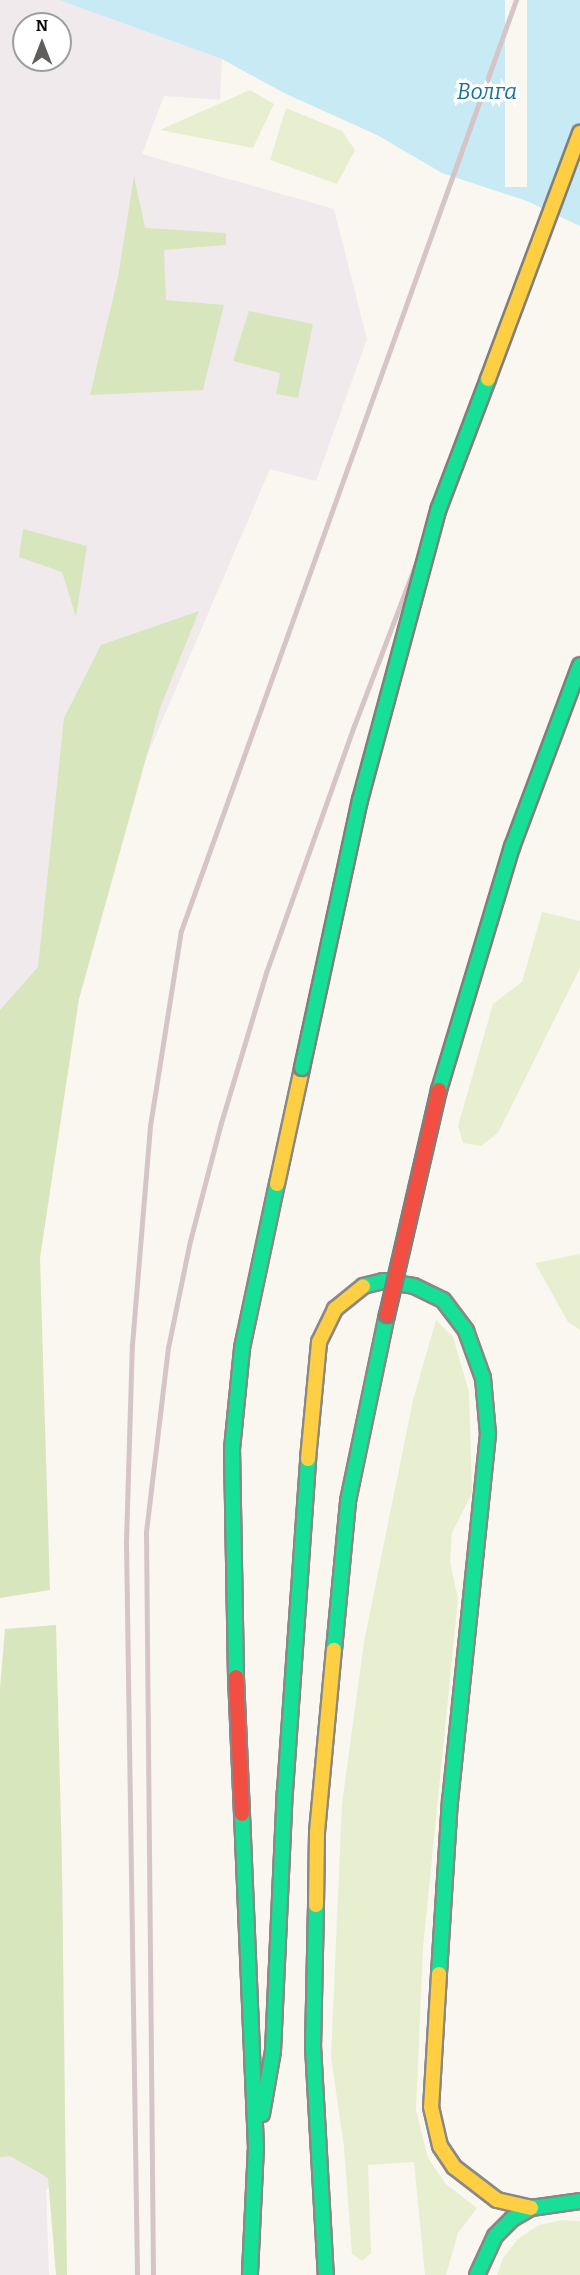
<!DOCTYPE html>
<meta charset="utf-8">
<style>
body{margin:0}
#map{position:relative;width:580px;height:2275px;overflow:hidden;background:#faf7f0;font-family:Bitter,serif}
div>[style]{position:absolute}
.industrial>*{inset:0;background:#f0eaed}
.green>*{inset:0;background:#e7efd0}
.forest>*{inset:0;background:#d8e6be}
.water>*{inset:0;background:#c7eaf4}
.pier>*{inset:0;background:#faf7f0;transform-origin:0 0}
.roads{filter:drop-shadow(2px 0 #8a8885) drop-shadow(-2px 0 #8a8885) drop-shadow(0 2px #8a8885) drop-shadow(0 -2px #8a8885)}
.fast>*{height:14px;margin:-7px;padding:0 7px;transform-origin:7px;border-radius:7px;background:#16e098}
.slow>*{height:14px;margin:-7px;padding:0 7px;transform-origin:7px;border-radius:7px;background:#ffcf43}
.jam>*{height:14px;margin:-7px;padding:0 7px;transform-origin:7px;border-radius:7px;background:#f24e42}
.rail>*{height:4.5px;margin:-2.25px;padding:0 2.25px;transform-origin:2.25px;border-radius:2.25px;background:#d6c5c6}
.bridges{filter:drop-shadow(2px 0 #807f7c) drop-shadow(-2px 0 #807f7c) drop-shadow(0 2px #807f7c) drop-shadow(0 -2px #807f7c)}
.fast-bridge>*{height:14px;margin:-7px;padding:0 7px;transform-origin:7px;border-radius:7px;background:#16e098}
.slow-bridge>*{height:14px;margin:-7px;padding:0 7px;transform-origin:7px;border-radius:7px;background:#ffcf43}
.jam-bridge>*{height:14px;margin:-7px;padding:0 7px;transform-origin:7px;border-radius:7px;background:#f24e42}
span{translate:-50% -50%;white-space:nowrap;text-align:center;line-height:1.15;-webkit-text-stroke:6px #fff;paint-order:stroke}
.water-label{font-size:22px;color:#18739b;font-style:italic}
.north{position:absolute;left:12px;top:12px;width:60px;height:60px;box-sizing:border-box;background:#fff;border:2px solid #9e9e9e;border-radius:50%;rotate:0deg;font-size:16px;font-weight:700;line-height:24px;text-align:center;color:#0c0c0c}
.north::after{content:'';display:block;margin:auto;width:21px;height:27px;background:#5f5e5c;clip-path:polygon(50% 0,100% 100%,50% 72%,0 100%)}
</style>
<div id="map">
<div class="industrial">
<i style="clip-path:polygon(evenodd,0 0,59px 0,222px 59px,220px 100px,164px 96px,142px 154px,334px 209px,367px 339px,316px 481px,270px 469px,17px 1059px,0 1503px,0 0,24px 24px,60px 24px,60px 60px,24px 60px,24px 24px)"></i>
<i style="clip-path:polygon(0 2134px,62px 2187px,46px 2189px,49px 2275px,0 2275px)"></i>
</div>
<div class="green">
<i style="clip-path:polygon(250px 90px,274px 104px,253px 148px,160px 130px)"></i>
<i style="clip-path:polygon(286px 108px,342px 131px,355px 150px,337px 184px,270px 160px)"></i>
<i style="clip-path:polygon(542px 912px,580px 921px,580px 968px,498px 1133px,481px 1146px,463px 1143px,458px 1126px,493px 1004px,522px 982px)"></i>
<i style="clip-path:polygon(580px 1254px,580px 1330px,568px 1322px,535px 1263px)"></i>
<i style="clip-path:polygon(436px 1320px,453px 1337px,469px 1392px,472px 1493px,452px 1533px,450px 1562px,458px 1599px,423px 1948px,416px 2110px,428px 2158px,446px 2184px,477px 2208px,458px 2233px,446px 2275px,425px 2275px,414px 2162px,368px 2165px,371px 2253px,362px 2261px,352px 2254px,344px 2147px,331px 2057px,342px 1804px,364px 1642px,413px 1400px)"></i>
<i style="clip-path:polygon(563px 2220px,580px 2221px,580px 2275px,497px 2275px,503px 2258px,518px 2239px,539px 2225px)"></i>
</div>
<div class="forest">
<i style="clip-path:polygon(134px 176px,145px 228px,226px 233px,226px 245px,164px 250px,166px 300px,224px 305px,203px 390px,90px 395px,118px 277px)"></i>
<i style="clip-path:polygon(249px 311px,313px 324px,298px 398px,276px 394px,280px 373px,233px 361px)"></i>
<i style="clip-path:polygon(23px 529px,87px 546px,76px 617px,62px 572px,19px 557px)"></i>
<i style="clip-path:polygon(199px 611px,160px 708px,79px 999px,40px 1258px,50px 1590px,0 1598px,0 1010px,38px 967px,64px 718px,101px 645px)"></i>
<i style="clip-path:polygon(56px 1625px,62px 1863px,67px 2275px,56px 2275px,48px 2178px,10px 2156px,0 2157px,0 1688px,5px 1629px)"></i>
</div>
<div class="water">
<i style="clip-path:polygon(59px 0,580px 0,580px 226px,527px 201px,442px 173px,377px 135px,284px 93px,222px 59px)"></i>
</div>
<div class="pier">
<i style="left:505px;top:0;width:22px;height:187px"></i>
</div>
<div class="roads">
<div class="fast">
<i style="left:363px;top:1286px;width:21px;rotate:-14deg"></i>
<i style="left:383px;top:1281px;width:31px;rotate:9deg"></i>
<i style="left:414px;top:1286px;width:32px;rotate:26deg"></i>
<i style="left:443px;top:1300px;width:39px;rotate:53deg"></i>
<i style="left:466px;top:1331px;width:50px;rotate:70.1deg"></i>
<i style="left:483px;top:1378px;width:56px;rotate:84.9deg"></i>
<i style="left:488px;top:1434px;width:367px;rotate:95.9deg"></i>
<i style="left:450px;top:1799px;width:175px;rotate:93.6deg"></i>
<i style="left:334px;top:1650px;width:150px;rotate:-84.6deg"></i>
<i style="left:348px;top:1501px;width:190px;rotate:-78.2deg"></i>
<i style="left:236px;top:1677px;width:228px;rotate:-91deg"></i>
<i style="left:232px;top:1449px;width:101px;rotate:-84.3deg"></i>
<i style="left:242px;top:1348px;width:168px;rotate:-78deg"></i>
<i style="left:242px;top:1814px;width:332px;rotate:87.6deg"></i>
<i style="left:256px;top:2146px;width:129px;rotate:92.7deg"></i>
<i style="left:316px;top:1905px;width:141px;rotate:91.2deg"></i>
<i style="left:313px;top:2046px;width:229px;rotate:86.8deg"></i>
<i style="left:262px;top:2114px;width:64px;rotate:-80.1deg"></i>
<i style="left:273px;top:2051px;width:260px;rotate:-87.4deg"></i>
<i style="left:285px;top:1791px;width:333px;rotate:-86deg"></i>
<i style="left:477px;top:2275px;width:43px;rotate:-65.2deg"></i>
<i style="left:495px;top:2236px;width:24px;rotate:-45deg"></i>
<i style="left:512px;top:2219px;width:22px;rotate:-30deg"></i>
<i style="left:531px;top:2208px;width:49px;rotate:-8.1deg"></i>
</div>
<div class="slow">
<i style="left:277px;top:1184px;width:119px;rotate:-77.8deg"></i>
<i style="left:308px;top:1459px;width:118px;rotate:-84.6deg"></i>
<i style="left:319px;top:1342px;width:37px;rotate:-64deg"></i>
<i style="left:335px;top:1309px;width:36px;rotate:-39deg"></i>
<i style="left:316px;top:1905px;width:73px;rotate:-89.2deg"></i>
<i style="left:317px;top:1832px;width:183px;rotate:-84.7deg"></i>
<i style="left:439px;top:1974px;width:133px;rotate:93.4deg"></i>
<i style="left:431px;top:2107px;width:40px;rotate:77deg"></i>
<i style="left:440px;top:2146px;width:25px;rotate:56deg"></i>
<i style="left:454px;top:2167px;width:54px;rotate:37.5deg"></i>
<i style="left:497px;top:2200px;width:35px;rotate:13deg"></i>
</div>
<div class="jam">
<i style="left:236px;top:1677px;width:137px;rotate:87.5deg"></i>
</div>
</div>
<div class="rail">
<i style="left:137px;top:2275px;width:733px;rotate:-90.86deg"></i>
<i style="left:126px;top:1542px;width:197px;rotate:-88.3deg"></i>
<i style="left:132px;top:1345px;width:220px;rotate:-85.3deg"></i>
<i style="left:150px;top:1126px;width:197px;rotate:-81deg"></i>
<i style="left:181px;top:931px;width:989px;rotate:-70.21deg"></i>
<i style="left:153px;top:2275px;width:743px;rotate:-90.54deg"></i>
<i style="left:146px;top:1532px;width:185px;rotate:-83.2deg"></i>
<i style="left:168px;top:1348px;width:109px;rotate:-78.4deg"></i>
<i style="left:190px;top:1241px;width:122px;rotate:-75.3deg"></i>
<i style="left:221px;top:1123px;width:157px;rotate:-73.3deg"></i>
<i style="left:266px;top:973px;width:262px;rotate:-70.4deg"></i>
<i style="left:354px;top:726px;width:635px;rotate:-69.14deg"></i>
</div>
<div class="bridges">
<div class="fast-bridge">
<i style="left:302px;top:1068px;width:274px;rotate:-77.8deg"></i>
<i style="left:360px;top:800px;width:302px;rotate:-74.9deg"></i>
<i style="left:439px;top:508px;width:138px;rotate:-69.2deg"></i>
<i style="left:439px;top:1090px;width:254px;rotate:-73.3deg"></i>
<i style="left:512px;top:847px;width:194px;rotate:-69.5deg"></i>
</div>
<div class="slow-bridge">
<i style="left:488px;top:379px;width:263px;rotate:-69.5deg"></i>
</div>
<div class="jam-bridge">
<i style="left:387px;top:1315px;width:231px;rotate:-77deg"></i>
</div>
</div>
<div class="water-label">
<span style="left:487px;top:92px">Волга</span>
</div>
<div class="north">N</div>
</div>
